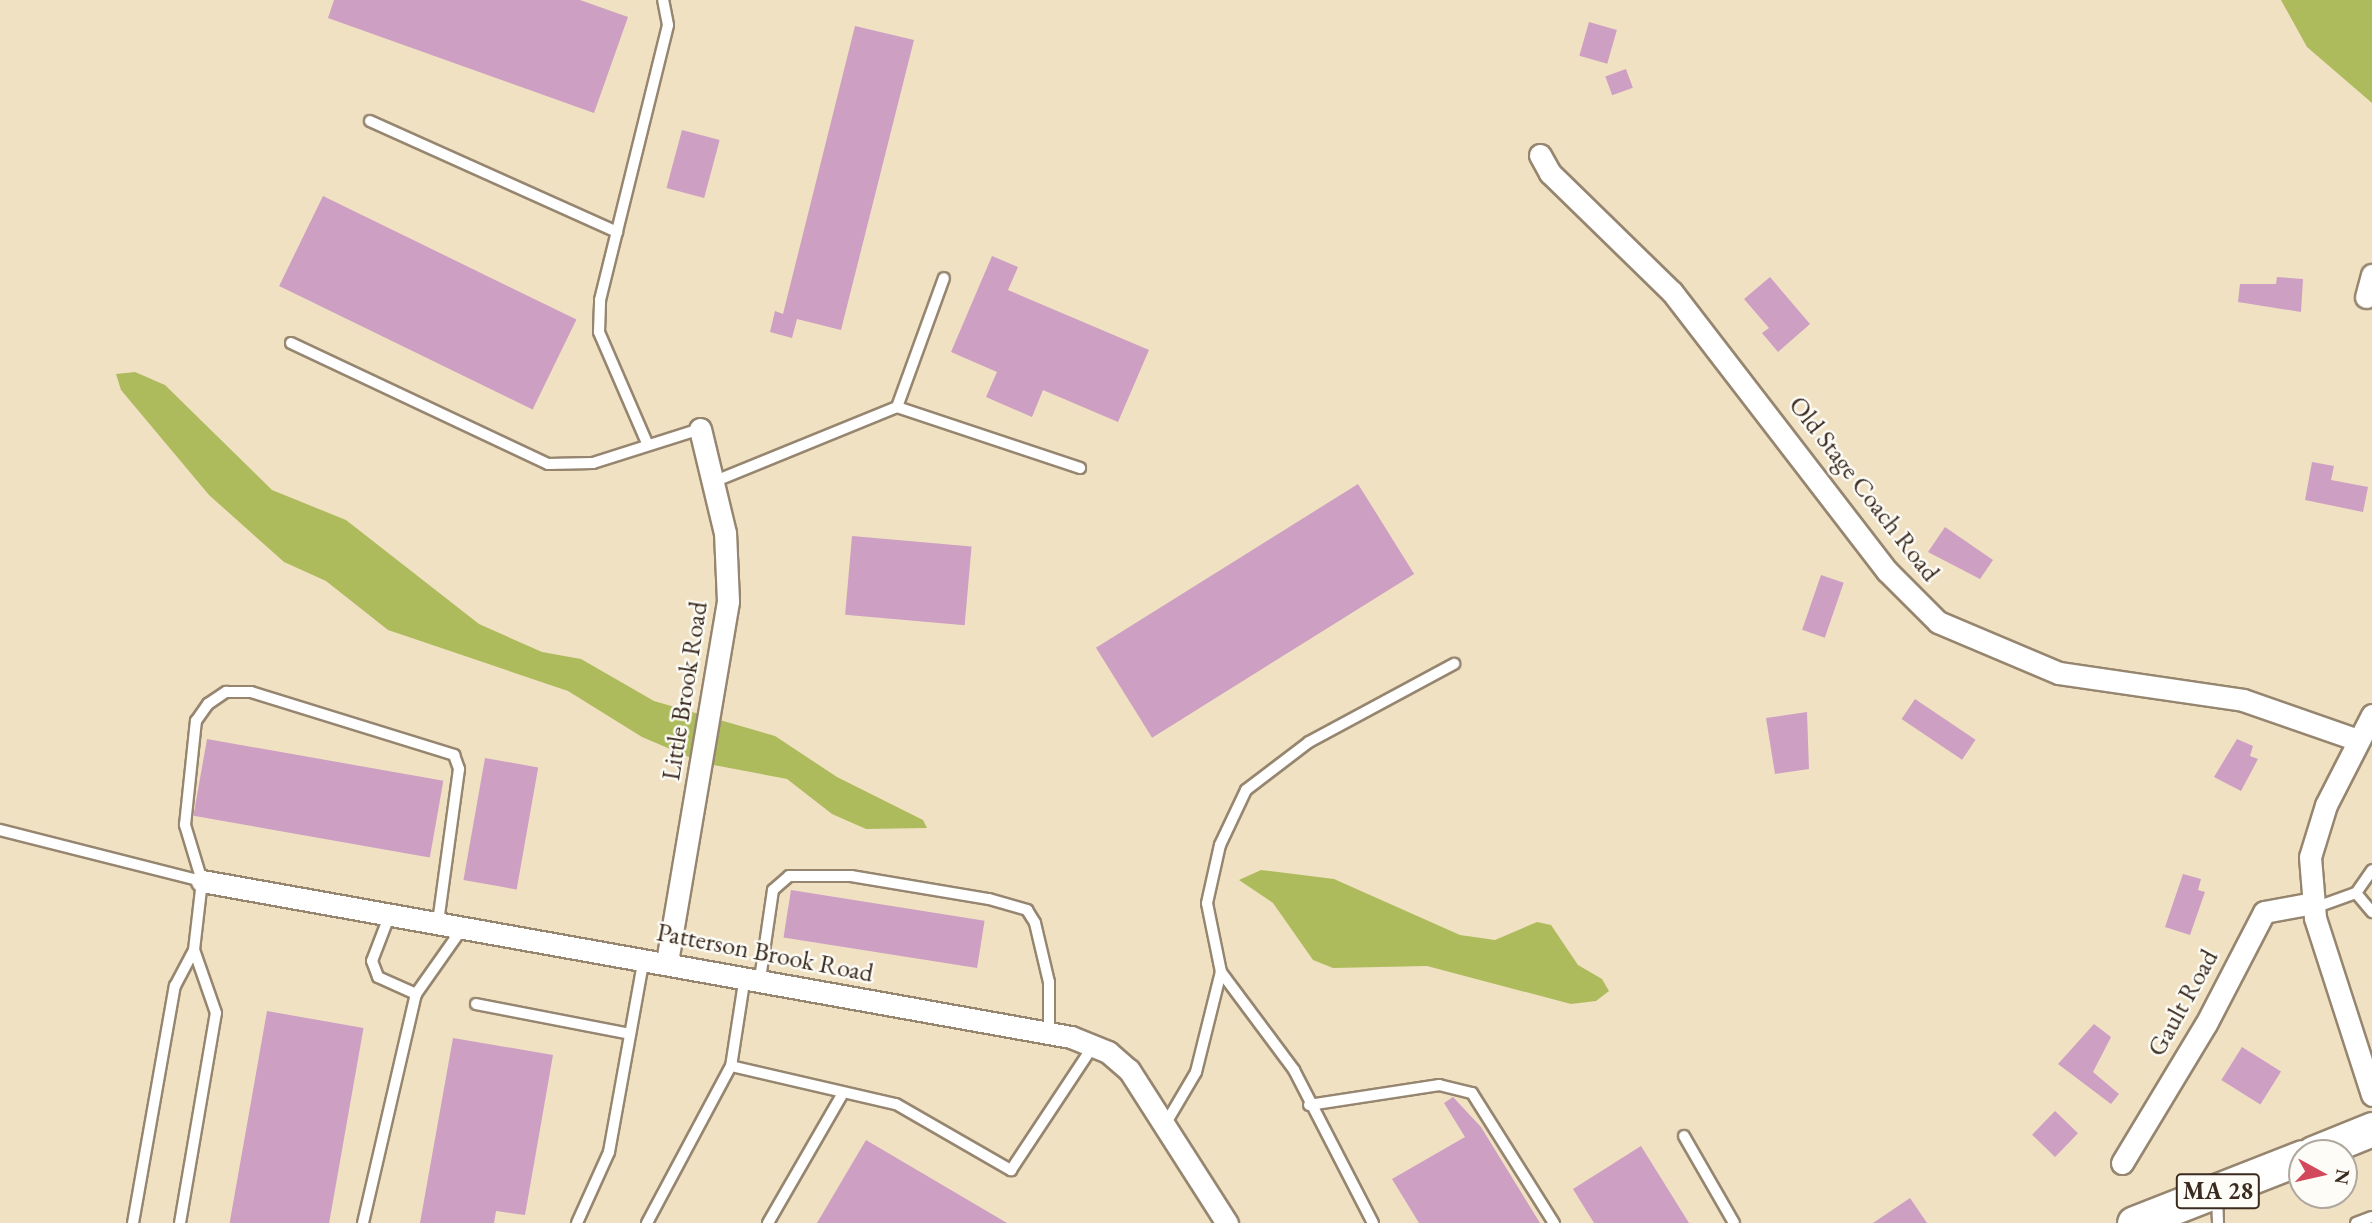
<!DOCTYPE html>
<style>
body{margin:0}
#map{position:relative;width:2372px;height:1223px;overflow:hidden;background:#f0e1c3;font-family:"EB Garamond",serif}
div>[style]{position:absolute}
.green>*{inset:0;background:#aebb5d}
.building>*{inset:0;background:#cd9fc2;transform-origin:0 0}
.roads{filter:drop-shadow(2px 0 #968670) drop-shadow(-2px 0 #968670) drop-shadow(0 2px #968670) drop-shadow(0 -2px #968670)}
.service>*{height:10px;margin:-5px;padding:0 5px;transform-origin:5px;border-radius:5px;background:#fff}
.minor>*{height:21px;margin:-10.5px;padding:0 10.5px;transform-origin:10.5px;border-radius:10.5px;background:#fff}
.primary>*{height:33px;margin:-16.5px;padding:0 16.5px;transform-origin:16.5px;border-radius:16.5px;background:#fff}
span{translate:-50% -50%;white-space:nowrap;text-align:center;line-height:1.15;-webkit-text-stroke:5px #fdfcf7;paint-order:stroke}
.shield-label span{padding:2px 5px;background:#fdfcf7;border:2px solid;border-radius:5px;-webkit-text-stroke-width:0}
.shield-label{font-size:24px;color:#3b2a1e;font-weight:700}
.street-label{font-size:26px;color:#3b2a1e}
.north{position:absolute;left:2288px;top:1139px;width:70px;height:70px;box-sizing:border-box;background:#fdfcf7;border:2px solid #afa8a0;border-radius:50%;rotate:98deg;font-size:19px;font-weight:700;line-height:28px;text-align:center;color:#3b2a1e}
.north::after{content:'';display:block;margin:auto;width:24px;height:32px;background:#d1495b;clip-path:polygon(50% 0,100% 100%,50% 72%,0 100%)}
</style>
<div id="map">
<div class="green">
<i style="clip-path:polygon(2281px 0,2372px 0,2372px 103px,2307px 47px)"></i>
<i style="clip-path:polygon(135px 372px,165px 385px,272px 490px,346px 520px,479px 624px,542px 652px,581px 659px,654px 701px,775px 736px,837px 777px,923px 820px,927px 828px,866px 829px,832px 814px,787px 779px,703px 763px,642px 737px,568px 691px,388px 630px,326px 581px,284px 562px,209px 495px,121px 390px,116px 374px)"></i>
<i style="clip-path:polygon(1261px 870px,1334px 879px,1460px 935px,1495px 940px,1537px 922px,1551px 925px,1578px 965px,1602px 979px,1609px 991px,1596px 1001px,1571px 1004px,1427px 966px,1333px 968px,1313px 960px,1273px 903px,1239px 880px)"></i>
</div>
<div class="building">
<i style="clip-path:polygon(334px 0,580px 0,628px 17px,594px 113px,328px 18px)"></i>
<i style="left:1589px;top:22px;width:29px;height:35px;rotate:16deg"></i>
<i style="clip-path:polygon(855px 26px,914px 40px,841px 330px,797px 319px,792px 338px,770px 332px,775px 311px,783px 314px)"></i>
<i style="left:1626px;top:69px;width:20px;height:22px;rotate:70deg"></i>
<i style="left:682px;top:130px;width:39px;height:60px;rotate:15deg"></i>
<i style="left:323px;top:196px;width:282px;height:100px;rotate:26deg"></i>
<i style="clip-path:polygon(992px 256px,1018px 267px,1008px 290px,1149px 350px,1118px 422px,1043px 390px,1032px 417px,986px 397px,997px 372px,951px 352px)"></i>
<i style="clip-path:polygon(1770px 277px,1810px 324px,1778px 352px,1762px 333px,1769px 328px,1744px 299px)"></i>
<i style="clip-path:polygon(2277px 277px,2303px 279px,2301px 312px,2238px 302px,2240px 284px,2276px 284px)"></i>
<i style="clip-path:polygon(2312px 462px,2334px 466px,2331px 480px,2368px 487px,2363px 512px,2305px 500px)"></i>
<i style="left:1358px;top:484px;width:106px;height:309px;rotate:58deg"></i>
<i style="clip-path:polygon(1945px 527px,1993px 560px,1980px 579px,1928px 552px)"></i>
<i style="left:852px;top:536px;width:120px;height:79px;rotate:5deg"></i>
<i style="left:1821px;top:575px;width:24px;height:58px;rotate:19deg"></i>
<i style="left:1915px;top:699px;width:73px;height:24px;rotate:34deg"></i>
<i style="clip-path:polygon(1807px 712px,1809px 769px,1775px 774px,1766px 718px)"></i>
<i style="left:207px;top:739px;width:240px;height:78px;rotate:10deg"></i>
<i style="clip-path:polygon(2237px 739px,2253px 746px,2250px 756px,2258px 759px,2241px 791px,2214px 777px)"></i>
<i style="left:485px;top:758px;width:54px;height:124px;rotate:10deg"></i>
<i style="clip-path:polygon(2183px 874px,2201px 879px,2198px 890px,2205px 892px,2190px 935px,2165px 927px)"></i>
<i style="left:791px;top:890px;width:196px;height:48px;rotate:9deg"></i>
<i style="left:267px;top:1011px;width:98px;height:215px;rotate:10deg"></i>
<i style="clip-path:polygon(2094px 1024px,2111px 1037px,2093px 1072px,2119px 1094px,2111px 1104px,2058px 1064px)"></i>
<i style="clip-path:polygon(453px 1038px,553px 1055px,525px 1215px,496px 1211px,494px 1223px,420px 1223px)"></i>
<i style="left:2242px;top:1047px;width:46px;height:39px;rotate:32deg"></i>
<i style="clip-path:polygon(1453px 1097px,1481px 1127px,1540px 1223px,1419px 1223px,1392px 1179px,1465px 1137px,1444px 1103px)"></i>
<i style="left:2055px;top:1111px;width:32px;height:33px;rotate:44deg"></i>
<i style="clip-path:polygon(866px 1140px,1007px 1223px,817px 1223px)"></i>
<i style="clip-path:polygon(1641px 1146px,1689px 1223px,1594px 1223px,1573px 1189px)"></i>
<i style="clip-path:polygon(1910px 1198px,1927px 1223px,1873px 1223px)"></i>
</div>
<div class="roads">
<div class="service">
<i style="left:370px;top:121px;width:271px;rotate:24.2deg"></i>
<i style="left:291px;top:343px;width:284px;rotate:25.2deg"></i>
<i style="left:548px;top:464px;width:45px;rotate:-1.3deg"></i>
<i style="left:593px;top:463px;width:112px;rotate:-17.6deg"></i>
<i style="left:897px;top:407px;width:137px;rotate:-70deg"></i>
<i style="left:647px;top:443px;width:121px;rotate:-113.4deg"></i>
<i style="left:599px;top:332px;width:32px;rotate:-88deg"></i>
<i style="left:600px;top:300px;width:283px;rotate:-76.1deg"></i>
<i style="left:668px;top:25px;width:25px;rotate:-101deg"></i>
<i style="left:713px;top:482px;width:199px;rotate:-22.2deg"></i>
<i style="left:897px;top:407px;width:193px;rotate:18.4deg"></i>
<i style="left:0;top:830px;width:208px;rotate:14.2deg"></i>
<i style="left:2356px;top:893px;width:25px;rotate:50deg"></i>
<i style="left:2314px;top:908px;width:45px;rotate:-19.7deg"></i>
<i style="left:2356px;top:893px;width:28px;rotate:-55deg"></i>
<i style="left:390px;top:914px;width:50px;rotate:111deg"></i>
<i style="left:372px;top:961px;width:17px;rotate:69deg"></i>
<i style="left:378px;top:977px;width:42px;rotate:24.1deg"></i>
<i style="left:1221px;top:972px;width:122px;rotate:53.3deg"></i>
<i style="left:1294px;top:1070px;width:172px;rotate:62.7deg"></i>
<i style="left:745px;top:976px;width:91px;rotate:98.8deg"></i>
<i style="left:731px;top:1066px;width:169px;rotate:13deg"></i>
<i style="left:896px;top:1104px;width:133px;rotate:29.9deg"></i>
<i style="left:1011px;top:1170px;width:149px;rotate:-56.5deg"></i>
<i style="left:760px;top:979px;width:90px;rotate:-81.7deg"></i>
<i style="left:773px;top:890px;width:21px;rotate:-41deg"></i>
<i style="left:789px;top:876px;width:62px"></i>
<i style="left:851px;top:876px;width:140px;rotate:9.5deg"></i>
<i style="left:989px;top:899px;width:40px;rotate:16deg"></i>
<i style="left:1027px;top:910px;width:15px;rotate:58deg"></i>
<i style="left:1035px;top:923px;width:61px;rotate:76.7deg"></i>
<i style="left:1049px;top:982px;width:51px;rotate:90deg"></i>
<i style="left:476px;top:1004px;width:157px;rotate:11deg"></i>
<i style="left:1309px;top:1105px;width:132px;rotate:-8.7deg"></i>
<i style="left:1439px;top:1085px;width:34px;rotate:14deg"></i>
<i style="left:1472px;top:1093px;width:154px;rotate:57.8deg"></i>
<i style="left:1166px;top:1123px;width:59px;rotate:-59.5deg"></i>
<i style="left:1196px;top:1072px;width:103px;rotate:-76deg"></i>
<i style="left:1221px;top:972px;width:70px;rotate:-101.5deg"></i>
<i style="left:1207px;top:903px;width:59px;rotate:-77.4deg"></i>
<i style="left:1220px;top:845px;width:61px;rotate:-64.7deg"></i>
<i style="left:1246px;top:790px;width:79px;rotate:-37.3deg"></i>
<i style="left:1309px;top:742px;width:165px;rotate:-28.3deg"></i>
<i style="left:1684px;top:1136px;width:100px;rotate:60.1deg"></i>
<i style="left:2217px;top:1194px;width:29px;rotate:88deg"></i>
<i style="left:133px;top:1223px;width:241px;rotate:-80deg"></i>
<i style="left:175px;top:986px;width:41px;rotate:-62.2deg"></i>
<i style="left:180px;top:1223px;width:213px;rotate:-80.3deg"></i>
<i style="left:216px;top:1013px;width:67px;rotate:-109.2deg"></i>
<i style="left:194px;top:950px;width:69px;rotate:-83.4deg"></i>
<i style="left:202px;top:881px;width:59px;rotate:-106.9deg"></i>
<i style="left:185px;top:825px;width:105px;rotate:-84deg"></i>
<i style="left:196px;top:721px;width:21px;rotate:-55deg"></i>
<i style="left:208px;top:704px;width:22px;rotate:-34deg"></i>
<i style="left:226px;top:692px;width:25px"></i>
<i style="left:251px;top:692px;width:213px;rotate:17.2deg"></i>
<i style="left:454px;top:755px;width:15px;rotate:70deg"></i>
<i style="left:459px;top:769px;width:154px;rotate:97.8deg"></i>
<i style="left:363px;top:1223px;width:235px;rotate:-77deg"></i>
<i style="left:416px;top:994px;width:83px;rotate:-54.8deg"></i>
<i style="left:577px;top:1223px;width:78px;rotate:-65.7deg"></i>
<i style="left:609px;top:1152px;width:197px;rotate:-79.8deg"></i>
<i style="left:647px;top:1223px;width:178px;rotate:-61.9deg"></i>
<i style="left:768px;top:1223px;width:148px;rotate:-60deg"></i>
<i style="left:2356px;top:1223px;width:17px;rotate:-21deg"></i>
</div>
<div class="minor">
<i style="left:1540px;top:155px;width:21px;rotate:61deg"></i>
<i style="left:1550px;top:173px;width:170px;rotate:44.3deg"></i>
<i style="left:1672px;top:292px;width:352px;rotate:52.4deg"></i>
<i style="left:1887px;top:571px;width:72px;rotate:45deg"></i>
<i style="left:1938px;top:622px;width:131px;rotate:22.9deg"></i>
<i style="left:2059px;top:673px;width:186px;rotate:8.3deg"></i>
<i style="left:2243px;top:700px;width:122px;rotate:19.2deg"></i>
<i style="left:2366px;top:297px;width:23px;rotate:-75deg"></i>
<i style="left:2372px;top:715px;width:101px;rotate:117.1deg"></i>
<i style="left:2326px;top:805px;width:54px;rotate:107.1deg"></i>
<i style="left:2310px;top:857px;width:61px;rotate:85.3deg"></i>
<i style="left:2315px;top:918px;width:186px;rotate:72.1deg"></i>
<i style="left:202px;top:881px;width:883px;rotate:10.18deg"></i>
<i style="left:1071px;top:1037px;width:40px;rotate:22deg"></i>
<i style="left:1108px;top:1052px;width:28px;rotate:41deg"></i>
<i style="left:1129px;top:1070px;width:182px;rotate:57.4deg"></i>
<i style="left:667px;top:962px;width:366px;rotate:-80.4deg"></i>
<i style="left:728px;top:601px;width:68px;rotate:-92.5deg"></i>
<i style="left:725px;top:533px;width:107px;rotate:-103.5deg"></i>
<i style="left:2122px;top:1163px;width:162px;rotate:-58.9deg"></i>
<i style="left:2206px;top:1024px;width:126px;rotate:-62.6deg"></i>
<i style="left:2264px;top:912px;width:50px;rotate:-10.4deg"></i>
</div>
<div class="primary">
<i style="left:2313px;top:1153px;width:64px;rotate:-22.1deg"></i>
<i style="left:2134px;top:1223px;width:180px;rotate:-21.4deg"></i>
</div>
</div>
<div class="shield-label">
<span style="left:2218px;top:1191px">MA 28</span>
</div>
<div class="street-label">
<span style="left:1864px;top:489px;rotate:52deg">Old Stage Coach Road</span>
<span style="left:685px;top:691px;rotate:-81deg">Little Brook Road</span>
<span style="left:765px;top:953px;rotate:11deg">Patterson Brook Road</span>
<span style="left:2183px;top:1003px;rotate:-61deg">Gault Road</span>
</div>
<div class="north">N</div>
</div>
